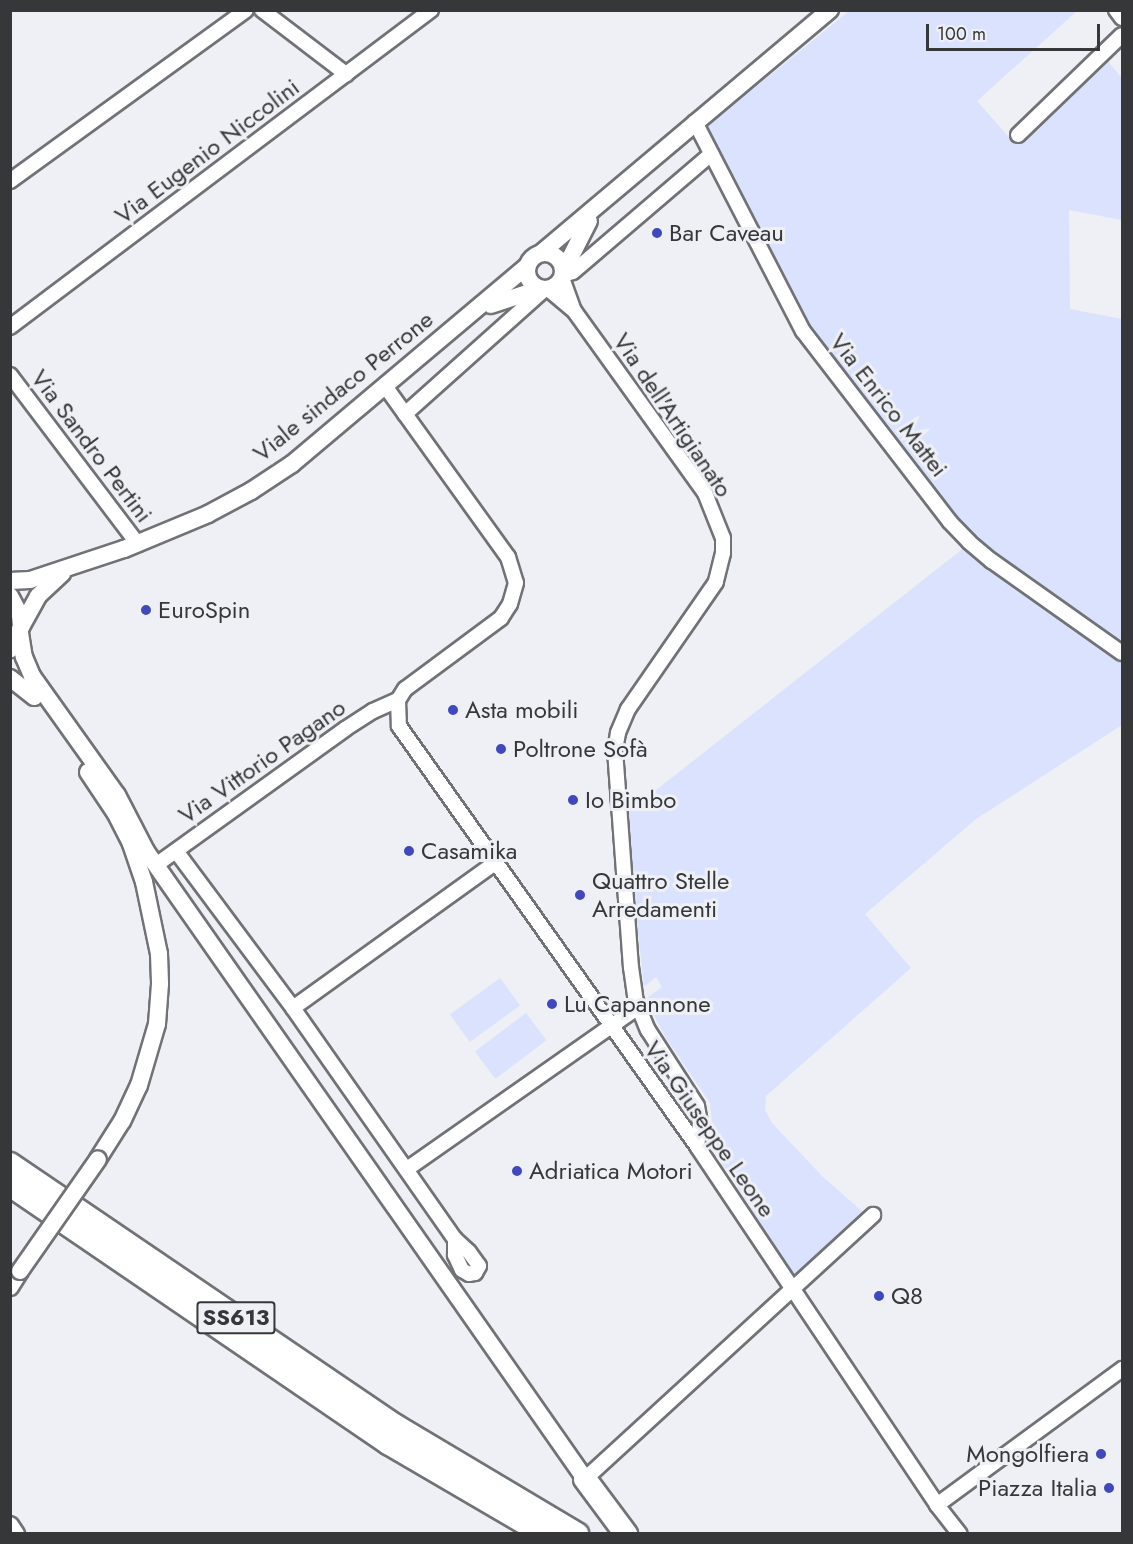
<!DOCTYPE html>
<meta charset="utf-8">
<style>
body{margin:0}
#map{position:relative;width:1133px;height:1544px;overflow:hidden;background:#eff0f5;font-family:Jost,sans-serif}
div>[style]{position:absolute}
.green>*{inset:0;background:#dae2fe;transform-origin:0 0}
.roads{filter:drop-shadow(2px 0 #717276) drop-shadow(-2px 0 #717276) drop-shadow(0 2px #717276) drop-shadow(0 -2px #717276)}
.minor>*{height:14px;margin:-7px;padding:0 7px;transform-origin:7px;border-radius:7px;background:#fff}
.tertiary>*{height:16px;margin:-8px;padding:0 8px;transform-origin:8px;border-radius:8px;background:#fff}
.tertiary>.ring{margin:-8px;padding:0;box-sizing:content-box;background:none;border:16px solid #fff;border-radius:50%}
.trunk>*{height:22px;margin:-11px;padding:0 11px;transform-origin:11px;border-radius:11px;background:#fff}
.bridges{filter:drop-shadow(2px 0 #717276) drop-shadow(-2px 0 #717276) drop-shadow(0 2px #717276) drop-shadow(0 -2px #717276)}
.tertiary-bridge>*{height:16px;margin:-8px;padding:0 8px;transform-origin:8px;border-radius:8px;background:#fff}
.dots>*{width:16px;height:16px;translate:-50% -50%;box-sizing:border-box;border:3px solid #eff0f5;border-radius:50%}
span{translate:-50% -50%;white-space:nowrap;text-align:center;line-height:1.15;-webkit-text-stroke:6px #eff0f5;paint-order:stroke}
.shield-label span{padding:2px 4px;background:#eff0f5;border:2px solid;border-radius:4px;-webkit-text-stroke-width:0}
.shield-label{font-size:22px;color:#363739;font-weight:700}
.street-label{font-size:24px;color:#363739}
.poi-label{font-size:24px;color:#363739}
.left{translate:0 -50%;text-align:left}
.right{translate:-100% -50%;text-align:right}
.frame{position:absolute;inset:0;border:12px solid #363739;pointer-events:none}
.scale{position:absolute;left:926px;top:24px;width:174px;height:27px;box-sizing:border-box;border:3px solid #363739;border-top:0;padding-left:8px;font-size:18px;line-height:21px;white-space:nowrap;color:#363739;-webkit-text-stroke:4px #eff0f5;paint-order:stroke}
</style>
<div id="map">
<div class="green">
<i style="clip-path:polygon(849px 11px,1077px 11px,977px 101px,1015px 144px,1106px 59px,1122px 78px,1122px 220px,1069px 210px,1070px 309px,1122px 319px,1122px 646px,963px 527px,919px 465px,796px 308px,704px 129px)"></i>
<i style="clip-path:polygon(965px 547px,1011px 583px,1122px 659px,1122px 725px,976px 819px,865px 914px,911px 968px,766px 1096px,765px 1110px,772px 1123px,822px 1176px,864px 1213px,794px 1274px,715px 1153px,710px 1103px,666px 1038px,651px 1010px,647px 998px,662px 987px,656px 977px,644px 987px,625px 808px,629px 806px,632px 809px)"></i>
<i style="left:500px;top:978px;width:34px;height:62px;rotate:54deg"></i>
<i style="left:526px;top:1013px;width:34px;height:64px;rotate:53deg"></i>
</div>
<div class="roads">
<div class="minor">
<i style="left:262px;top:10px;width:106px;rotate:37.3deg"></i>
<i style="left:1116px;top:10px;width:10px;rotate:53deg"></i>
<i style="left:695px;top:122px;width:235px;rotate:62.7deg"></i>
<i style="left:803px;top:331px;width:241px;rotate:52.4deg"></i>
<i style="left:950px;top:522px;width:28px;rotate:46deg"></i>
<i style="left:969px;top:542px;width:30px;rotate:40deg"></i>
<i style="left:992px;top:561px;width:159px;rotate:35.3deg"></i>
<i style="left:1018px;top:135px;width:144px;rotate:-43.9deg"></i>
<i style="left:10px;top:181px;width:291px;rotate:-35.9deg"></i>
<i style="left:563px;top:275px;width:10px;rotate:-17deg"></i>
<i style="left:573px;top:272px;width:182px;rotate:-40.5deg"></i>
<i style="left:562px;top:278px;width:32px;rotate:70deg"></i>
<i style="left:548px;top:289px;width:35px;rotate:40deg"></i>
<i style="left:575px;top:312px;width:223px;rotate:54.3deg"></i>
<i style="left:705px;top:493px;width:48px;rotate:68.2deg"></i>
<i style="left:723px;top:538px;width:15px;rotate:90deg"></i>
<i style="left:723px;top:553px;width:30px;rotate:104deg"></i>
<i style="left:716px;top:582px;width:155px;rotate:124.7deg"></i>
<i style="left:628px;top:709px;width:26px;rotate:113deg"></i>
<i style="left:618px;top:733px;width:17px;rotate:100deg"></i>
<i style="left:615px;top:750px;width:218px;rotate:85.8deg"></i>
<i style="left:631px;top:967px;width:34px;rotate:82deg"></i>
<i style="left:636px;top:1001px;width:31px;rotate:68deg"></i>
<i style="left:648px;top:1030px;width:90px;rotate:57.2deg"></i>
<i style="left:697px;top:1106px;width:17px;rotate:80deg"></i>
<i style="left:700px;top:1123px;width:23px;rotate:97deg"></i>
<i style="left:10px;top:327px;width:527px;rotate:-36.98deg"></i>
<i style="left:10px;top:375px;width:212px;rotate:52.9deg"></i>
<i style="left:385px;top:386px;width:211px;rotate:54.3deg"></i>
<i style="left:508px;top:557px;width:27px;rotate:73deg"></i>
<i style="left:516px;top:583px;width:22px;rotate:106deg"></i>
<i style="left:510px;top:604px;width:17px;rotate:123deg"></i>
<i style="left:501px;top:618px;width:119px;rotate:143.5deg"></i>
<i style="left:405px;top:689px;width:13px;rotate:122deg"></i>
<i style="left:398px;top:700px;width:26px;rotate:88deg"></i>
<i style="left:399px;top:726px;width:515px;rotate:54.64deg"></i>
<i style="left:697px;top:1146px;width:432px;rotate:56.2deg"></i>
<i style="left:937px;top:1505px;width:37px;rotate:52deg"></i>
<i style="left:405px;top:414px;width:188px;rotate:-41.8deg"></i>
<i style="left:176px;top:851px;width:196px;rotate:53.3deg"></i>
<i style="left:293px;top:1008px;width:282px;rotate:55deg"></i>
<i style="left:455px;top:1239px;width:19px;rotate:43deg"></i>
<i style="left:469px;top:1252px;width:17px;rotate:54deg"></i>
<i style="left:479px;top:1266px;width:8px;rotate:120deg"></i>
<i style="left:475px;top:1273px;width:6px;rotate:171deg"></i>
<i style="left:469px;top:1274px;width:8px;rotate:-150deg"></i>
<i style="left:462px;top:1270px;width:17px;rotate:-115deg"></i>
<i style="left:455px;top:1255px;width:16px;rotate:-90deg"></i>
<i style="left:156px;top:865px;width:233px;rotate:-35.7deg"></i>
<i style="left:345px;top:729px;width:33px;rotate:-33deg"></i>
<i style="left:373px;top:711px;width:27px;rotate:-24deg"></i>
<i style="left:293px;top:1008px;width:249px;rotate:-35.7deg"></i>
<i style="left:407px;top:1169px;width:282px;rotate:-35deg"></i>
<i style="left:585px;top:1479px;width:391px;rotate:-42.5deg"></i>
<i style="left:937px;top:1505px;width:230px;rotate:-36.3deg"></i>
</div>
<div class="tertiary">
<i class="ring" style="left:527px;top:253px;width:20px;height:20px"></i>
<i style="left:541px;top:253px;width:378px;rotate:-40.1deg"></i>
<i style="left:563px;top:272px;width:57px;rotate:-63deg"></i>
<i style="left:491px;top:305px;width:51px;rotate:-18.4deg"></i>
<i style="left:10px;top:581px;width:20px;rotate:-3deg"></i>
<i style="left:30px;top:580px;width:99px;rotate:-18.3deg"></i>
<i style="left:124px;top:549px;width:91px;rotate:-22.6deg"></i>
<i style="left:208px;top:514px;width:49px;rotate:-28.1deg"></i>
<i style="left:251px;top:491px;width:49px;rotate:-33.4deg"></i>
<i style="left:292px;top:464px;width:307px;rotate:-40.1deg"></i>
<i style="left:10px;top:596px;width:21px;rotate:62deg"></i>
<i style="left:20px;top:615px;width:12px;rotate:85deg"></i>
<i style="left:21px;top:627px;width:25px;rotate:116deg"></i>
<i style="left:21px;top:627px;width:35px;rotate:-61deg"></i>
<i style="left:38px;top:596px;width:33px;rotate:-43deg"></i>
<i style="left:20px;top:633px;width:24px;rotate:81deg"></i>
<i style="left:24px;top:657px;width:21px;rotate:67deg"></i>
<i style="left:32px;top:676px;width:146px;rotate:54.5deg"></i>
<i style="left:117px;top:795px;width:63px;rotate:62.6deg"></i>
<i style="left:146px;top:851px;width:766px;rotate:55.04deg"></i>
<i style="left:10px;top:678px;width:31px;rotate:38deg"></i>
<i style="left:88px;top:772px;width:50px;rotate:56.3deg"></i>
<i style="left:116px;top:814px;width:34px;rotate:63deg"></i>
<i style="left:131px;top:844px;width:40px;rotate:71.1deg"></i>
<i style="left:144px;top:882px;width:74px;rotate:78.2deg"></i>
<i style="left:159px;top:954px;width:30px;rotate:88deg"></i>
<i style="left:160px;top:984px;width:40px;rotate:94.3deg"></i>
<i style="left:157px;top:1024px;width:64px;rotate:106.4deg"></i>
<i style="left:139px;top:1085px;width:40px;rotate:115deg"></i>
<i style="left:122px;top:1121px;width:45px;rotate:122.3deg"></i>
<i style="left:10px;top:1287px;width:19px;rotate:-58deg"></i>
<i style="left:10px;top:1525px;width:11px;rotate:56deg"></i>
</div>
<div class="trunk">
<i style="left:10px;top:1164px;width:467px;rotate:34.2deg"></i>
<i style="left:396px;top:1426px;width:211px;rotate:30.8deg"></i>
<i style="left:10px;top:1185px;width:458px;rotate:34.3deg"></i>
<i style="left:388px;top:1443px;width:181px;rotate:30.3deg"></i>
<i style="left:585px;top:1479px;width:69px;rotate:53.3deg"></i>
</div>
</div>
<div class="bridges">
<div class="tertiary-bridge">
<i style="left:20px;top:1271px;width:136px;rotate:-55.1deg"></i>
</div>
</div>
<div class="dots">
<i style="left:657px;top:233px;background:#3f48bc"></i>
<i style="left:146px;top:610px;background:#3f48bc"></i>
<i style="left:453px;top:710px;background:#3f48bc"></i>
<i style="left:501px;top:749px;background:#3f48bc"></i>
<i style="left:573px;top:800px;background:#3f48bc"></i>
<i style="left:409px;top:851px;background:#3f48bc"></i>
<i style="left:580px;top:895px;background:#3f48bc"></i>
<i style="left:552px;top:1004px;background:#3f48bc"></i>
<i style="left:517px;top:1171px;background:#3f48bc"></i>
<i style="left:879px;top:1296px;background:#3f48bc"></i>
<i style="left:1101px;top:1454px;background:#3f48bc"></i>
<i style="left:1109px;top:1488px;background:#3f48bc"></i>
</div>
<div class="shield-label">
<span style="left:236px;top:1318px">SS613</span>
</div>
<div class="street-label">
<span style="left:207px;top:151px;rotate:-37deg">Via Eugenio Niccolini</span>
<span style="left:343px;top:386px;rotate:-39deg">Viale sindaco Perrone</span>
<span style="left:889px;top:405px;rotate:52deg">Via Enrico Mattei</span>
<span style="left:673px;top:415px;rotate:56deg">Via dell'Artigianato</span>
<span style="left:92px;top:446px;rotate:53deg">Via Sandro Pertini</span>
<span style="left:262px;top:761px;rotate:-35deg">Via Vittorio Pagano</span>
<span style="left:710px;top:1129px;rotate:55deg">Via Giuseppe Leone</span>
</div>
<div class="poi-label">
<span class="left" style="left:669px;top:233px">Bar Caveau</span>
<span class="left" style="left:158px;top:610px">EuroSpin</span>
<span class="left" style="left:465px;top:710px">Asta mobili</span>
<span class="left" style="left:513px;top:749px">Poltrone Sofà</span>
<span class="left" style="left:585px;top:800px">Io Bimbo</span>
<span class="left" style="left:421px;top:851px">Casamika</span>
<span class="left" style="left:592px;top:895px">Quattro Stelle<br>Arredamenti</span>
<span class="left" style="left:564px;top:1004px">Lu Capannone</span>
<span class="left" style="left:529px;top:1171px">Adriatica Motori</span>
<span class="left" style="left:891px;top:1296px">Q8</span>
<span class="right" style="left:1089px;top:1454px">Mongolfiera</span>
<span class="right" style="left:1097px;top:1488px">Piazza Italia</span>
</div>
<div class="frame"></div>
<div class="scale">100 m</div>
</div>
